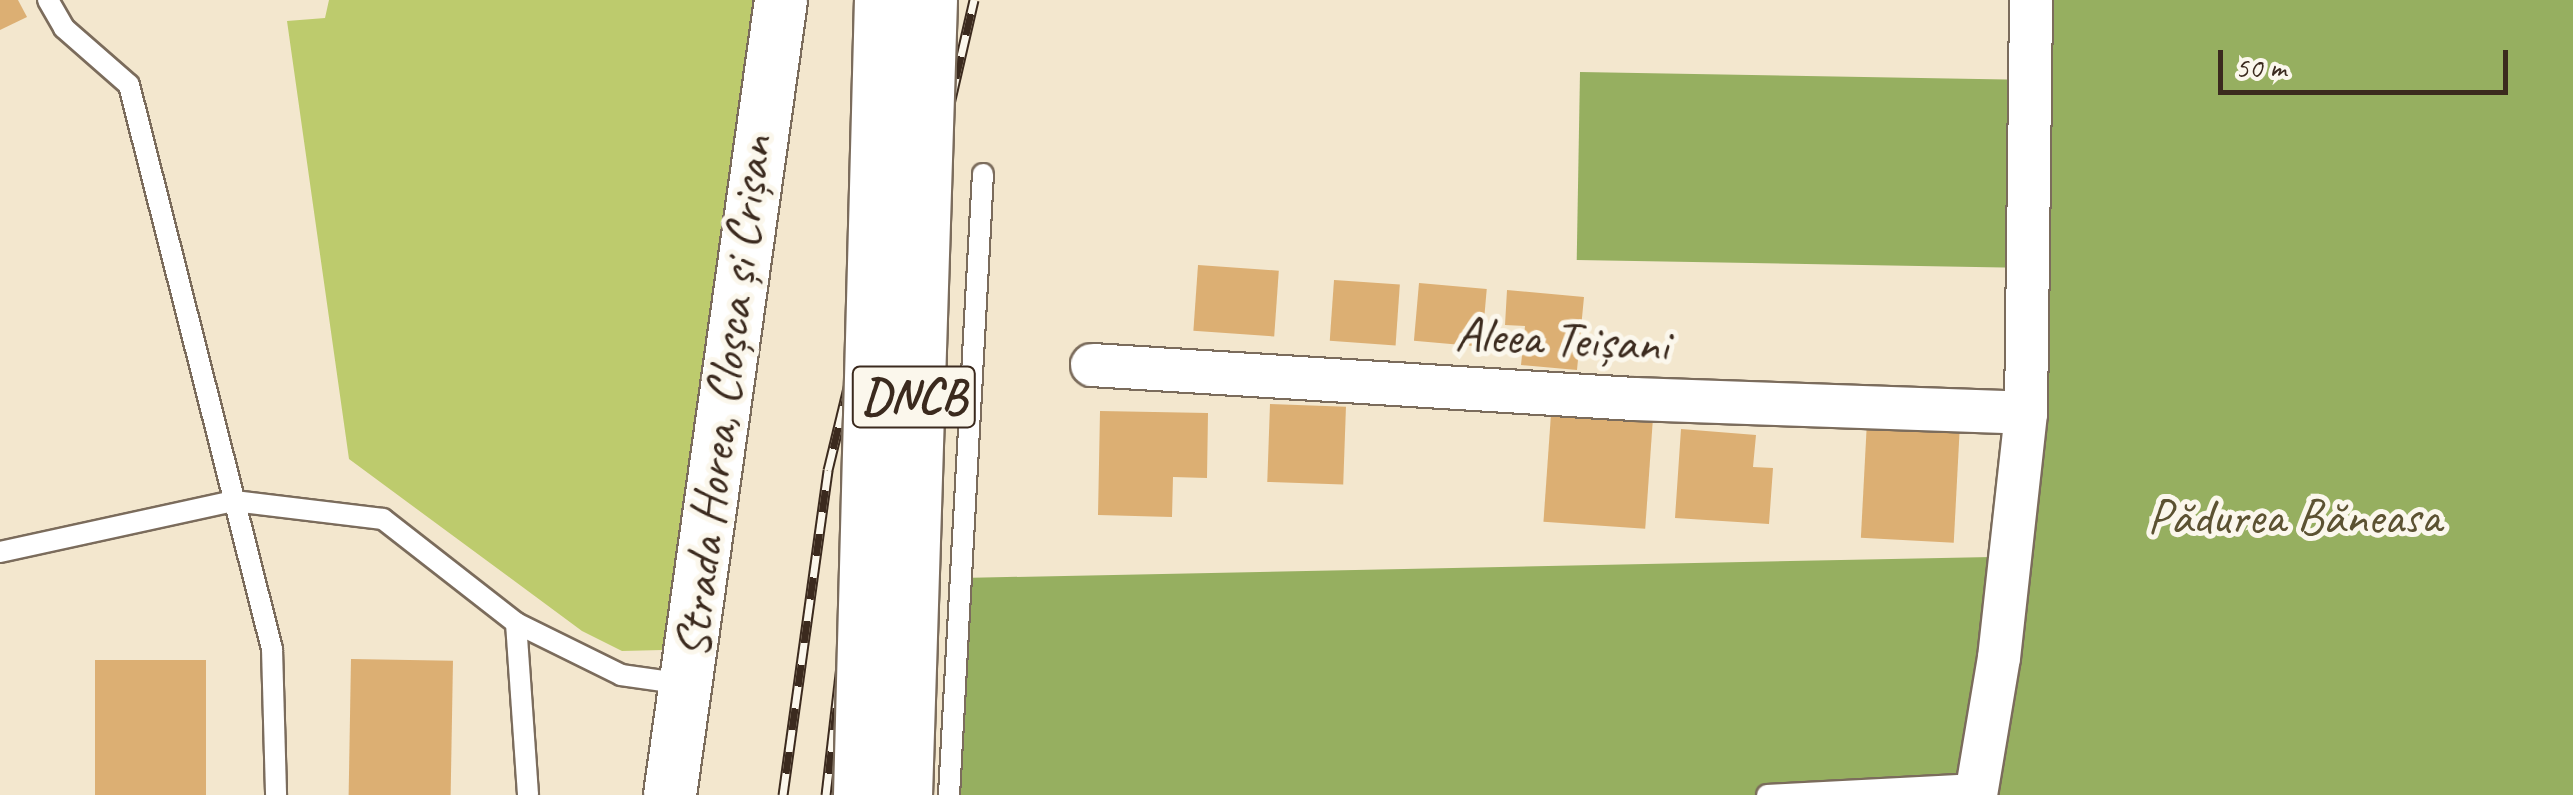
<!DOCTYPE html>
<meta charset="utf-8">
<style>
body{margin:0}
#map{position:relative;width:2573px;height:795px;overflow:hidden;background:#f3e7ce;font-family:Caveat,sans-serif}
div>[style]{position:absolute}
.green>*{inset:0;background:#bdcb6d}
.forest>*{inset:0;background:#96af60;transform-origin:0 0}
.building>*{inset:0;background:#dcaf73;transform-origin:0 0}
.roads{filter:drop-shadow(2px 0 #7b6c5c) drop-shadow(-2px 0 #7b6c5c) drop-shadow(0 2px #7b6c5c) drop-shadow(0 -2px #7b6c5c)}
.service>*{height:20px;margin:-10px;padding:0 10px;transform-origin:10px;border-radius:10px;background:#fff}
.minor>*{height:42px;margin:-21px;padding:0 21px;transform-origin:21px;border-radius:21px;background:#fff}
.tertiary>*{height:52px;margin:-26px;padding:0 26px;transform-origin:26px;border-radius:26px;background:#fff}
.rail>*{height:11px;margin-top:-5.5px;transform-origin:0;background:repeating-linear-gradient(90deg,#fbf7ec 0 22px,#3b2a1e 0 44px);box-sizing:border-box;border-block:2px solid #3b2a1e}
.bridges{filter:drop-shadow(2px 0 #7b6c5c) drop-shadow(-2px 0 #7b6c5c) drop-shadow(0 2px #7b6c5c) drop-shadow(0 -2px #7b6c5c)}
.primary-bridge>*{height:55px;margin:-27.5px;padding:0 27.5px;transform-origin:27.5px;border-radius:27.5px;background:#fff}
span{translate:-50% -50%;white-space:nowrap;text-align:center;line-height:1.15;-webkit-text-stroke:10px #fbf7ec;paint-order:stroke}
.shield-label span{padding:2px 8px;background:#fbf7ec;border:2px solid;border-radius:8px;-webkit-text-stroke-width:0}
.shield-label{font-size:48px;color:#3b2a1e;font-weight:700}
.street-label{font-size:50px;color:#3b2a1e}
.park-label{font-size:50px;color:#5c5232}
.scale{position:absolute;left:2218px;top:50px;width:290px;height:45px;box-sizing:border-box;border:5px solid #3b2a1e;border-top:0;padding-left:12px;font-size:30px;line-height:35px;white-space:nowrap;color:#3b2a1e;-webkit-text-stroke:8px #fbf7ec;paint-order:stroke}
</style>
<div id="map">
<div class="green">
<i style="clip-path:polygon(329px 0,767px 0,726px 222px,662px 650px,622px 651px,582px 631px,349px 459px,287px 21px,325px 18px)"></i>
</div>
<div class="forest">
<i style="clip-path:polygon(2029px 0,2573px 0,2573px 795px,1976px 795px,1999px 658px)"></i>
<i style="left:1580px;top:72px;width:441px;height:188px;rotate:1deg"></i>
<i style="clip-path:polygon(1992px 557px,1961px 785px,1769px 795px,950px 795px,961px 578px)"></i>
</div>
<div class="building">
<i style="clip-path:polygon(0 0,18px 0,27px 17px,0 30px)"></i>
<i style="left:1198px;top:265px;width:81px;height:66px;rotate:4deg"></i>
<i style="left:1334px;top:280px;width:66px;height:61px;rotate:4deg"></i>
<i style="left:1419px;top:283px;width:68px;height:58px;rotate:5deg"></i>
<i style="clip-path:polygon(1507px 290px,1584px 297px,1577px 370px,1521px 365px,1525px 326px,1505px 325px)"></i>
<i style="left:1270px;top:404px;width:76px;height:78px;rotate:2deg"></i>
<i style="clip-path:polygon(1100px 411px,1208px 413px,1207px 478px,1173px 477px,1172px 517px,1098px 515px)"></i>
<i style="left:1551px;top:414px;width:102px;height:108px;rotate:4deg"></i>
<i style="left:1867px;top:421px;width:93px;height:117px;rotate:3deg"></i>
<i style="clip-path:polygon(1681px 429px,1756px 435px,1753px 467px,1773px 468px,1769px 524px,1675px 518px)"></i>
<i style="left:351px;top:659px;width:102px;height:136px;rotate:1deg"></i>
<i style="left:206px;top:660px;width:135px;height:111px;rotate:90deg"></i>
</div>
<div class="roads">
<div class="service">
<i style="left:48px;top:0;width:32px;rotate:60deg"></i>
<i style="left:64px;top:28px;width:86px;rotate:41.2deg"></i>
<i style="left:129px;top:85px;width:582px;rotate:75.77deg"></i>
<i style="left:272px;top:649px;width:146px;rotate:88.4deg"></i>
<i style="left:0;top:552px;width:239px;rotate:-12.3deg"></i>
<i style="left:234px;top:501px;width:150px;rotate:6.9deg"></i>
<i style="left:383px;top:519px;width:169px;rotate:38deg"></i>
<i style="left:516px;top:623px;width:117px;rotate:26.3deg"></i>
<i style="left:621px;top:675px;width:64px;rotate:8.1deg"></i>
<i style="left:516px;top:623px;width:172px;rotate:86deg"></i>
<i style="left:949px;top:795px;width:622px;rotate:-86.87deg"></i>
<i style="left:1767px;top:795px;width:210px;rotate:-3deg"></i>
</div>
<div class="minor">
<i style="left:1092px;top:365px;width:543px;rotate:3.59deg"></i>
<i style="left:1634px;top:399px;width:392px;rotate:2deg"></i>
<i style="left:1976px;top:795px;width:139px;rotate:-80.5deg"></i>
<i style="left:1999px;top:658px;width:246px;rotate:-83.7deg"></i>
<i style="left:2026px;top:413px;width:413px;rotate:-89.3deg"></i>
</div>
<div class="tertiary">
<i style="left:670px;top:795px;width:803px;rotate:-82.05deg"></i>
</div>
</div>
<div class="rail">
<i style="left:783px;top:795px;width:328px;rotate:-82.1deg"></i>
<i style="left:828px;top:470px;width:484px;rotate:-76.4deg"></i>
<i style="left:826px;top:795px;width:312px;rotate:-83.4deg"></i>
<i style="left:862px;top:485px;width:498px;rotate:-77deg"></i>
</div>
<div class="bridges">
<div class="primary-bridge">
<i style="left:861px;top:795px;width:795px;rotate:-88.49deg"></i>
<i style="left:904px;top:795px;width:795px;rotate:-88.2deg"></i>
</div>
</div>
<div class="shield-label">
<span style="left:914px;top:397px">DNCB</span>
</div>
<div class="street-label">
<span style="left:1562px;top:339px;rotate:3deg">Aleea Teișani</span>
<span style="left:723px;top:397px;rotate:-83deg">Strada Horea, Cloșca și Crișan</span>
</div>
<div class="park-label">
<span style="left:2294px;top:517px">Pădurea Băneasa</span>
</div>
<div class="scale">50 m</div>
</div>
